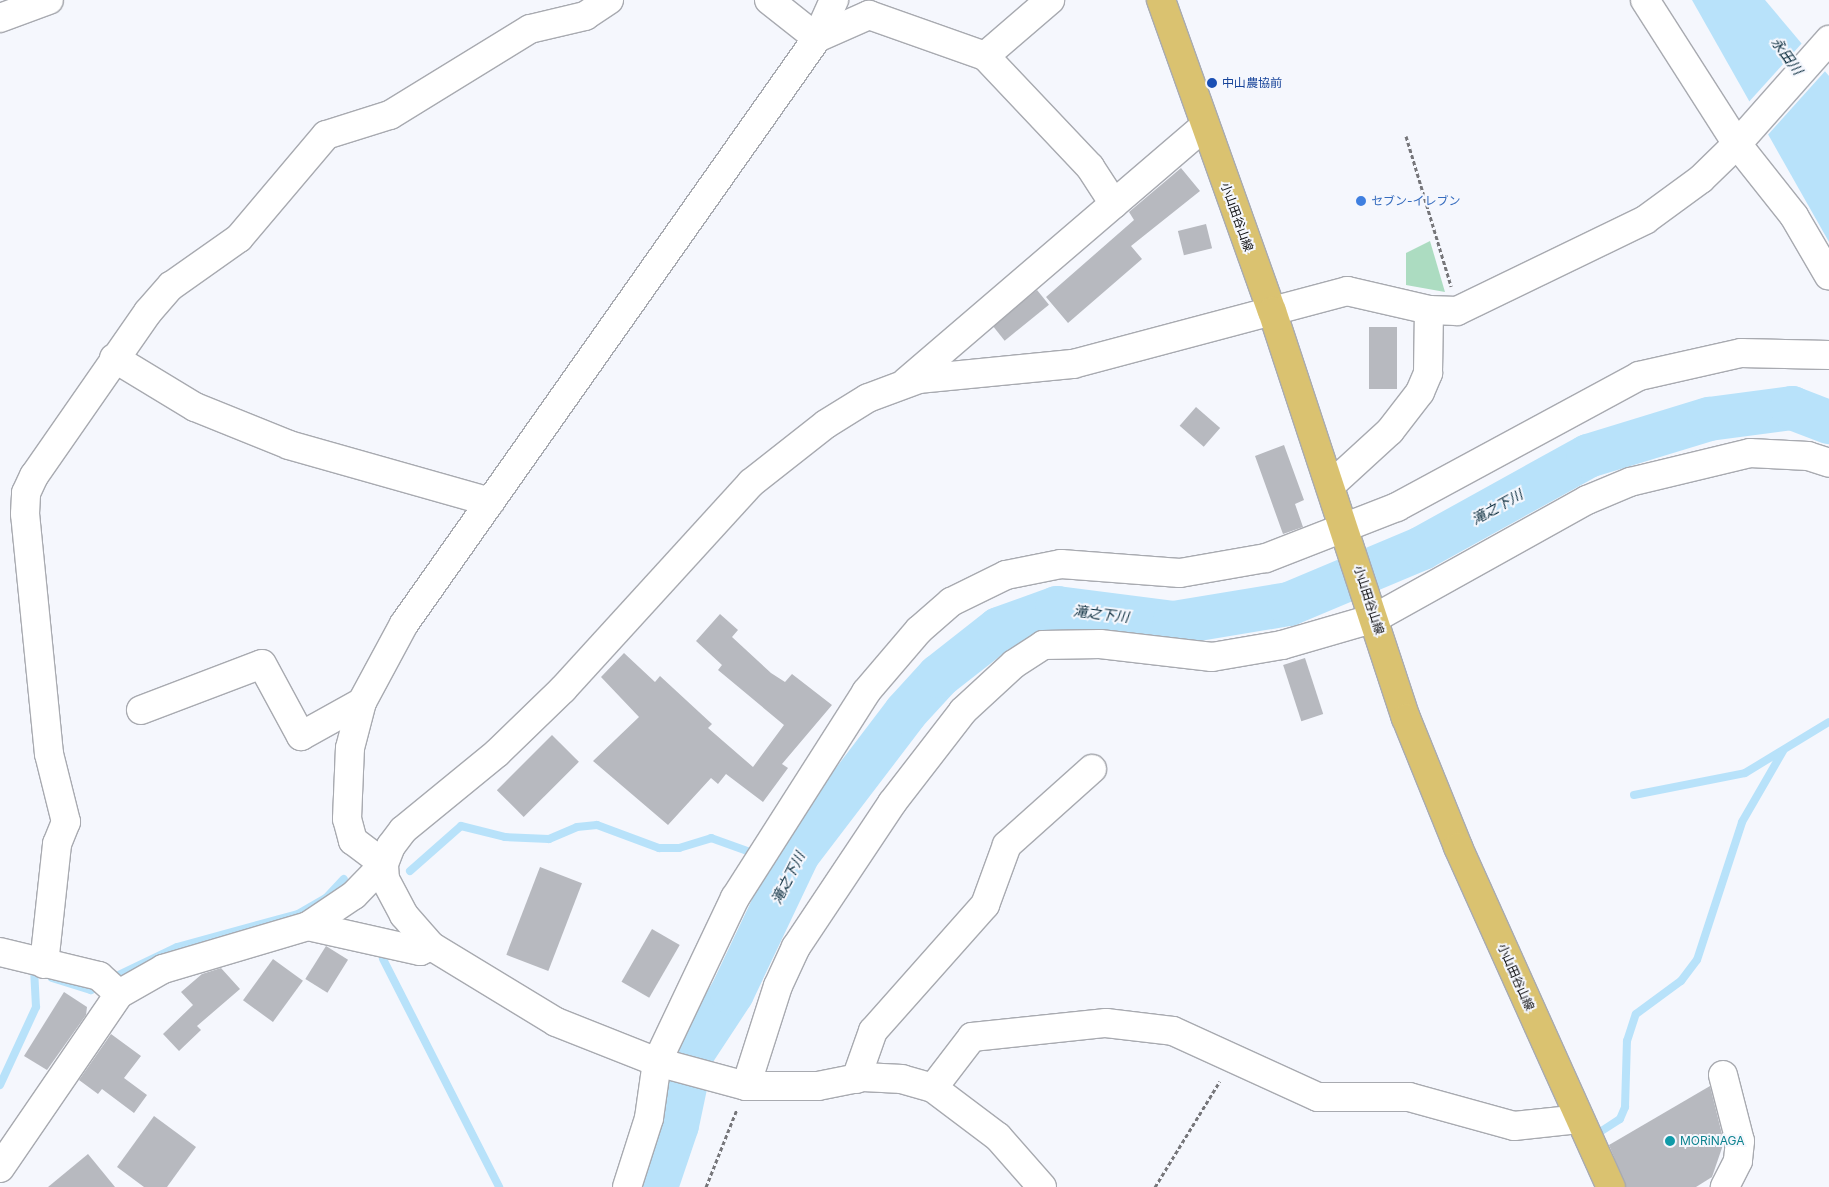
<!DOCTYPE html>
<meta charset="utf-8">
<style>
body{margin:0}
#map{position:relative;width:1829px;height:1187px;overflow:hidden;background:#f5f7fd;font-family:Inter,"Noto Sans JP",sans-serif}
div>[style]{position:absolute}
.green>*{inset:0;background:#acdcc1}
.water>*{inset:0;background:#b8e2fa}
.pier>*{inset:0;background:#f5f7fd}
.stream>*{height:8px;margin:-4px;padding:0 4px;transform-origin:4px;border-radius:4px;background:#b8e2fa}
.river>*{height:44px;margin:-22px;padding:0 22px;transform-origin:22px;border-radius:22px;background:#b8e2fa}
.building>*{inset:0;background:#b7b9bf;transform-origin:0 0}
.path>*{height:3px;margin-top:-1.5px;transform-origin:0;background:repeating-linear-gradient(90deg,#76767a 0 4px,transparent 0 6.5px)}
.roads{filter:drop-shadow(1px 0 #a8aab0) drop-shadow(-1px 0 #a8aab0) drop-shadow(0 1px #a8aab0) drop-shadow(0 -1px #a8aab0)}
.minor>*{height:28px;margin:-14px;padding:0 14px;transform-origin:14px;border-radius:14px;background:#fff}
.major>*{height:28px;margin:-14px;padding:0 14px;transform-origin:14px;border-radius:14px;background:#dac270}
.dots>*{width:14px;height:14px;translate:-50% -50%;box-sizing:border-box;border:2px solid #f5f7fd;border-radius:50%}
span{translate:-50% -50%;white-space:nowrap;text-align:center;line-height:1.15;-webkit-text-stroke:4px #f5f7fd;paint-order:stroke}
.transit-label{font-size:12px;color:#164399}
.left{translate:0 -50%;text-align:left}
.shop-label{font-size:12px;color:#366cbe}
.street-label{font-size:12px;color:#0b0b0d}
.culture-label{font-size:12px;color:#0d838f}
.water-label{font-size:14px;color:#0b2d3e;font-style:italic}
</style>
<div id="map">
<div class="green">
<i style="clip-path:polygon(1430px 241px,1445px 292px,1406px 285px,1406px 253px)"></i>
</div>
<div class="water">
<i style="clip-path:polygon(1692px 0,1765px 0,1829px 76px,1829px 242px)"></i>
</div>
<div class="pier">
<i style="clip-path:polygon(1803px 42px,1827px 69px,1765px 138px,1747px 104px)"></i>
</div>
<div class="stream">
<i style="left:1634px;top:795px;width:113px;rotate:-11.2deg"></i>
<i style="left:1745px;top:773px;width:98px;rotate:-31.3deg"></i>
<i style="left:410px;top:871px;width:68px;rotate:-41.4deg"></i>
<i style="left:461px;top:826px;width:45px;rotate:14deg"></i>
<i style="left:505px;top:837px;width:44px;rotate:2.6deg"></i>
<i style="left:549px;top:839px;width:30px;rotate:-23deg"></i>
<i style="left:577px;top:827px;width:20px;rotate:-6deg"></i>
<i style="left:597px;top:825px;width:66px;rotate:20.4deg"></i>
<i style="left:659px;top:848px;width:20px"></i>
<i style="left:679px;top:848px;width:34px;rotate:-17deg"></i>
<i style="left:711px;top:838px;width:86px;rotate:19.7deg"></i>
<i style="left:383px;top:959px;width:256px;rotate:63deg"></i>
<i style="left:52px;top:978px;width:41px;rotate:17.1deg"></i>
<i style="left:91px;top:990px;width:10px;rotate:-29deg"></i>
<i style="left:110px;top:979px;width:74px;rotate:-25.5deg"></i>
<i style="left:177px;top:947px;width:125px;rotate:-15.3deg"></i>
<i style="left:298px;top:914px;width:32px;rotate:-30deg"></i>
<i style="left:326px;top:898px;width:26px;rotate:-47deg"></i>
<i style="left:0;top:1085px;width:86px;rotate:-65.2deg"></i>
<i style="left:36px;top:1007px;width:34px;rotate:-93deg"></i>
<i style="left:1603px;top:1130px;width:20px;rotate:-33deg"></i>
<i style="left:1620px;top:1119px;width:13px;rotate:-67deg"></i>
<i style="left:1625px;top:1107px;width:66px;rotate:-88.3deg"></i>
<i style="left:1627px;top:1041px;width:28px;rotate:-72deg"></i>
<i style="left:1636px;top:1014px;width:56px;rotate:-36.3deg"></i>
<i style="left:1681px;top:981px;width:26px;rotate:-53deg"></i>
<i style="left:1697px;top:960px;width:145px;rotate:-71.9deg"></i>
<i style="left:1742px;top:822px;width:82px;rotate:-60deg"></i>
</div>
<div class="river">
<i style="left:656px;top:1187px;width:65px;rotate:-71.3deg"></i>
<i style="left:677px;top:1125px;width:73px;rotate:-78.1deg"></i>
<i style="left:692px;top:1054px;width:73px;rotate:-56.7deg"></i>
<i style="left:732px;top:993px;width:154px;rotate:-64.6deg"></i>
<i style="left:798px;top:854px;width:178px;rotate:-52.7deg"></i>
<i style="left:906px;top:712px;width:49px;rotate:-47.5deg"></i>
<i style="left:939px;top:676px;width:76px;rotate:-38.1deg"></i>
<i style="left:999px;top:629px;width:62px;rotate:-19.9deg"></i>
<i style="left:1057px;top:608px;width:118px;rotate:7.3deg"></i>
<i style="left:1174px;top:623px;width:117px;rotate:-9.4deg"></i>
<i style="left:1289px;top:604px;width:144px;rotate:-22.8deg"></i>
<i style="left:1422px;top:548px;width:190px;rotate:-29deg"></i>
<i style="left:1588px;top:456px;width:127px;rotate:-17deg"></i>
<i style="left:1709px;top:419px;width:84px;rotate:-7.5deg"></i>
<i style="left:1792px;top:408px;width:40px;rotate:21deg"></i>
</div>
<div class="building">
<i style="clip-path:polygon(1181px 168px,1200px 191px,1131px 246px,1142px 259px,1068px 323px,1046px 297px,1134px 220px,1129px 212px)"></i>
<i style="left:1206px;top:224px;width:25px;height:29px;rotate:76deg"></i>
<i style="left:1037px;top:290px;width:19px;height:57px;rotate:51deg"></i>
<i style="left:1397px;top:327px;width:62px;height:28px;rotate:90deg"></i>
<i style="left:1196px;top:407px;width:32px;height:25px;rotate:41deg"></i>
<i style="clip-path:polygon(1284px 445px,1304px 500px,1295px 504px,1303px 527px,1283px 534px,1255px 456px)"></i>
<i style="clip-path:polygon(720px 614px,738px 630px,732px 637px,771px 673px,785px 682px,792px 674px,832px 705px,782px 764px,788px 768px,763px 802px,726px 774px,718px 784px,711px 778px,668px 825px,593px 761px,639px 717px,601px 677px,624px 653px,655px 682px,660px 676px,712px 724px,708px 728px,753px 767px,784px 725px,718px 670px,722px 665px,696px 641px)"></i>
<i style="left:1305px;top:658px;width:59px;height:23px;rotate:72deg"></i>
<i style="left:552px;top:735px;width:38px;height:78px;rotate:45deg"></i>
<i style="left:540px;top:867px;width:45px;height:94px;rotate:21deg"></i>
<i style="left:652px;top:929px;width:32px;height:61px;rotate:30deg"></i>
<i style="left:326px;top:946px;width:26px;height:39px;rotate:32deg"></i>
<i style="left:273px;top:959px;width:37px;height:51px;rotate:36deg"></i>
<i style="clip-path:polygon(221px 968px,240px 989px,197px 1026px,201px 1030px,179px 1051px,163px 1034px,193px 1005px,181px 992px,202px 974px)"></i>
<i style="clip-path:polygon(64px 992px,87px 1007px,86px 1015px,47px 1070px,24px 1056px)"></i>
<i style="clip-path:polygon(111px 1034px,141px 1056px,124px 1078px,147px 1095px,134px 1113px,102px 1089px,98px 1094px,79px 1080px)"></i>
<i style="clip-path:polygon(1710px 1086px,1724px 1142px,1712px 1177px,1696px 1187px,1626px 1187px,1609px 1145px)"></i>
<i style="clip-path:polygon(154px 1116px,196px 1147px,167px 1187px,144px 1187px,117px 1167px)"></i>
<i style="clip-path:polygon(88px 1154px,115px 1187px,48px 1187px)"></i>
</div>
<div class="path">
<i style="left:1406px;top:136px;width:157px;rotate:73.3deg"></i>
<i style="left:706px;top:1187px;width:84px;rotate:-68.3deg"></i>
<i style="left:1155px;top:1187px;width:124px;rotate:-58.5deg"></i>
</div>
<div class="roads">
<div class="minor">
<i style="left:769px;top:0;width:61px;rotate:38.4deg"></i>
<i style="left:817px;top:38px;width:57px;rotate:-23.9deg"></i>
<i style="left:869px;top:15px;width:123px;rotate:19.5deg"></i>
<i style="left:985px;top:56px;width:153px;rotate:46.6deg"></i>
<i style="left:1090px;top:167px;width:44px;rotate:57deg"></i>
<i style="left:1645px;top:0;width:171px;rotate:57.4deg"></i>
<i style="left:1737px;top:144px;width:92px;rotate:51.6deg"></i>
<i style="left:1794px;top:216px;width:69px;rotate:59.7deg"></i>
<i style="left:0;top:18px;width:52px;rotate:-20.2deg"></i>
<i style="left:985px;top:56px;width:86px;rotate:-40.7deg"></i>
<i style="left:114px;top:358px;width:95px;rotate:31.2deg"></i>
<i style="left:195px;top:407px;width:101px;rotate:22deg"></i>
<i style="left:289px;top:445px;width:209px;rotate:15.8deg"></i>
<i style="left:906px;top:382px;width:392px;rotate:-40.6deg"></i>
<i style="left:1331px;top:485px;width:80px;rotate:-42.5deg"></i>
<i style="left:1390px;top:431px;width:49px;rotate:-52.4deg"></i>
<i style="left:1420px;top:392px;width:21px;rotate:-67deg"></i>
<i style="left:1428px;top:373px;width:63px;rotate:-89.1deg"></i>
<i style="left:141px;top:710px;width:129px;rotate:-20.8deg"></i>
<i style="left:262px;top:664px;width:82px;rotate:61.6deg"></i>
<i style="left:301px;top:736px;width:70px;rotate:-29.1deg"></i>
<i style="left:308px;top:926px;width:115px;rotate:12.6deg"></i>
<i style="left:420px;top:951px;width:12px;rotate:-24deg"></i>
<i style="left:0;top:952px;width:102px;rotate:13.6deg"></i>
<i style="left:99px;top:976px;width:27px;rotate:42deg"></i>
<i style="left:44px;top:964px;width:121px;rotate:-83.8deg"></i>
<i style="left:57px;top:844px;width:24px;rotate:-68deg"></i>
<i style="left:66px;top:822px;width:70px;rotate:-104deg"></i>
<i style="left:49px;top:754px;width:241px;rotate:-95.7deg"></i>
<i style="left:25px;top:514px;width:21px;rotate:-87deg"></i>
<i style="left:26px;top:493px;width:19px;rotate:-65deg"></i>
<i style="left:34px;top:476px;width:200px;rotate:-55.2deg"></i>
<i style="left:148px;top:312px;width:35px;rotate:-49deg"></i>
<i style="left:171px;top:286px;width:83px;rotate:-35.2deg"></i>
<i style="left:239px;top:238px;width:135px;rotate:-49.8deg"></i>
<i style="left:326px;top:135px;width:67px;rotate:-17.4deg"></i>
<i style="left:390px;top:115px;width:164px;rotate:-31.6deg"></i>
<i style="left:530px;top:29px;width:57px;rotate:-13.3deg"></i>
<i style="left:585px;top:16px;width:29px;rotate:-34deg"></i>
<i style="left:1723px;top:1075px;width:68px;rotate:75.6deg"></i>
<i style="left:1740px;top:1141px;width:20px;rotate:96deg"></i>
<i style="left:1738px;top:1161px;width:29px;rotate:117deg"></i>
<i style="left:856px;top:1079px;width:51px;rotate:-70.5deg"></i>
<i style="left:873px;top:1031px;width:169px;rotate:-48.4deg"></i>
<i style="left:985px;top:905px;width:64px;rotate:-69.9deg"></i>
<i style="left:1007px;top:845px;width:114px;rotate:-41.8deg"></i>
<i style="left:746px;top:1086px;width:105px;rotate:-72.3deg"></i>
<i style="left:778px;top:986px;width:43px;rotate:-65.2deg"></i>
<i style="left:796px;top:947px;width:173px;rotate:-56.3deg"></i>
<i style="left:892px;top:803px;width:116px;rotate:-52.3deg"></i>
<i style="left:963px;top:711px;width:69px;rotate:-42.7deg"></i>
<i style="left:1014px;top:664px;width:35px;rotate:-33deg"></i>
<i style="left:1043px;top:645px;width:57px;rotate:-1deg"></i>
<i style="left:1100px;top:644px;width:113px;rotate:6.6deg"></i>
<i style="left:1212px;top:657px;width:71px;rotate:-9.7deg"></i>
<i style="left:1282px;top:645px;width:97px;rotate:-16.2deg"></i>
<i style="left:1375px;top:618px;width:243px;rotate:-29.1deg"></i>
<i style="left:1587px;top:500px;width:47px;rotate:-22.7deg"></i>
<i style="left:1630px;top:482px;width:123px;rotate:-13.6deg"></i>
<i style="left:1750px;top:453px;width:58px;rotate:3deg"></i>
<i style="left:1808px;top:456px;width:22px;rotate:18deg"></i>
<i style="left:933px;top:1088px;width:64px;rotate:-52.6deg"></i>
<i style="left:972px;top:1037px;width:135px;rotate:-6deg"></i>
<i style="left:1106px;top:1023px;width:67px;rotate:6.8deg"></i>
<i style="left:1173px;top:1031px;width:159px;rotate:24.5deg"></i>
<i style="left:1318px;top:1097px;width:91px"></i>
<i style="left:1409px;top:1097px;width:109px;rotate:15.4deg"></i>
<i style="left:1514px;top:1126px;width:65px;rotate:-6.1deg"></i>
<i style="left:0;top:1168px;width:211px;rotate:-55.6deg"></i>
<i style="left:119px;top:994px;width:51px;rotate:-29.6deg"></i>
<i style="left:163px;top:969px;width:151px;rotate:-16.5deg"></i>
<i style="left:308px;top:926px;width:55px;rotate:-34deg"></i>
<i style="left:354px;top:895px;width:43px;rotate:-45.9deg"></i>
<i style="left:384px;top:864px;width:39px;rotate:-143deg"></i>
<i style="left:353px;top:841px;width:23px;rotate:-105deg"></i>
<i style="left:347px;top:819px;width:71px;rotate:-87.6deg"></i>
<i style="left:350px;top:748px;width:48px;rotate:-75.4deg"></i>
<i style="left:362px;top:702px;width:89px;rotate:-61.7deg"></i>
<i style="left:404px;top:624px;width:717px;rotate:-54.82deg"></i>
<i style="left:817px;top:38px;width:42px;rotate:-65.9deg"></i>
<i style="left:627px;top:1187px;width:72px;rotate:-72.3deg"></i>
<i style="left:649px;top:1118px;width:57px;rotate:-81.9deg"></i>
<i style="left:657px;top:1062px;width:182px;rotate:-64.6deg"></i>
<i style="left:735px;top:898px;width:244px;rotate:-57.5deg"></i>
<i style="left:866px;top:692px;width:82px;rotate:-49.5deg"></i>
<i style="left:919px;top:630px;width:43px;rotate:-41.2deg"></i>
<i style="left:951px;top:602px;width:61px;rotate:-26.1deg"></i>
<i style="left:1006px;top:575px;width:56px;rotate:-11.3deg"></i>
<i style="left:1061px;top:564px;width:119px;rotate:4.3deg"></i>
<i style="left:1180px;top:573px;width:87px;rotate:-9.9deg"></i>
<i style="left:1266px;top:558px;width:141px;rotate:-21.3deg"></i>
<i style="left:1397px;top:507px;width:275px;rotate:-28.4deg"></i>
<i style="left:1639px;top:376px;width:105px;rotate:-12.7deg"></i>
<i style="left:1741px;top:353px;width:88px;rotate:1.3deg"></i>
<i style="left:1042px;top:1187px;width:67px;rotate:-131.3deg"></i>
<i style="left:998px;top:1137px;width:81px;rotate:-143deg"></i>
<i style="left:933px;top:1088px;width:32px;rotate:-164deg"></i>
<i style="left:902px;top:1079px;width:39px;rotate:-177deg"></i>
<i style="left:863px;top:1077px;width:46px;rotate:168.7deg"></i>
<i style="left:818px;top:1086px;width:72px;rotate:180deg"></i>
<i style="left:746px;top:1086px;width:92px;rotate:-164.9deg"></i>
<i style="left:657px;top:1062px;width:109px;rotate:-158.4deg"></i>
<i style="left:556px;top:1022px;width:146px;rotate:-148.7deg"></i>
<i style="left:431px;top:946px;width:41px;rotate:-131.1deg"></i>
<i style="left:404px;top:915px;width:40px;rotate:-118deg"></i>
<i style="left:385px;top:880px;width:16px;rotate:-94deg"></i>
<i style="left:384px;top:864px;width:19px;rotate:-69deg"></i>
<i style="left:391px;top:846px;width:20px;rotate:-53deg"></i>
<i style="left:403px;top:830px;width:122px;rotate:-39.3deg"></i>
<i style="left:497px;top:753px;width:92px;rotate:-44.1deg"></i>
<i style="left:563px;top:689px;width:279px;rotate:-47.6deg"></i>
<i style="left:751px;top:483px;width:95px;rotate:-38.2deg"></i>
<i style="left:826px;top:424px;width:49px;rotate:-31.8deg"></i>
<i style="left:868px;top:398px;width:54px;rotate:-20.4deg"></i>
<i style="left:919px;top:379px;width:155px;rotate:-5.6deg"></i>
<i style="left:1073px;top:364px;width:284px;rotate:-14.9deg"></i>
<i style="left:1347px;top:291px;width:84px;rotate:13deg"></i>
<i style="left:1429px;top:310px;width:28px;rotate:2deg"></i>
<i style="left:1457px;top:311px;width:209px;rotate:-25.8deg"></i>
<i style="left:1645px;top:220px;width:69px;rotate:-36.2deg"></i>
<i style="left:1701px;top:179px;width:50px;rotate:-44.2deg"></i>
<i style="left:1737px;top:144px;width:139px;rotate:-48.5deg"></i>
</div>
<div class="major">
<i style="left:1161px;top:0;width:330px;rotate:70.4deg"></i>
<i style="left:1272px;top:311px;width:428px;rotate:71.8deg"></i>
<i style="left:1406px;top:718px;width:139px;rotate:68deg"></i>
<i style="left:1458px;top:847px;width:373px;rotate:65.8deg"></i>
</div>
</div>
<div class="dots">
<i style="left:1212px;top:83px;background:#1a4fb4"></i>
<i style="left:1361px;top:201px;background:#3f7fe0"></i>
<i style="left:1670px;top:1141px;background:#0f9aa8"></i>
</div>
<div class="transit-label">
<span class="left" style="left:1222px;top:83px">中山農協前</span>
</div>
<div class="shop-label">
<span class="left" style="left:1371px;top:201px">セブン-イレブン</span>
</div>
<div class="street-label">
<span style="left:1237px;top:217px;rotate:70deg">小山田谷山線</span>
<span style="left:1369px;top:600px;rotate:72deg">小山田谷山線</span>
<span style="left:1516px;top:977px;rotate:66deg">小山田谷山線</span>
</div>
<div class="culture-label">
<span class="left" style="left:1680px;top:1141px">MORiNAGA</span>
</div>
<div class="water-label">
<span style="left:1787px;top:56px;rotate:54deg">永田川</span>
<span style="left:1497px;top:507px;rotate:-29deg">滝之下川</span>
<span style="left:1101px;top:614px;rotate:7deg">滝之下川</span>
<span style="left:788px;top:878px;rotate:-63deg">滝之下川</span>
</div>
</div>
